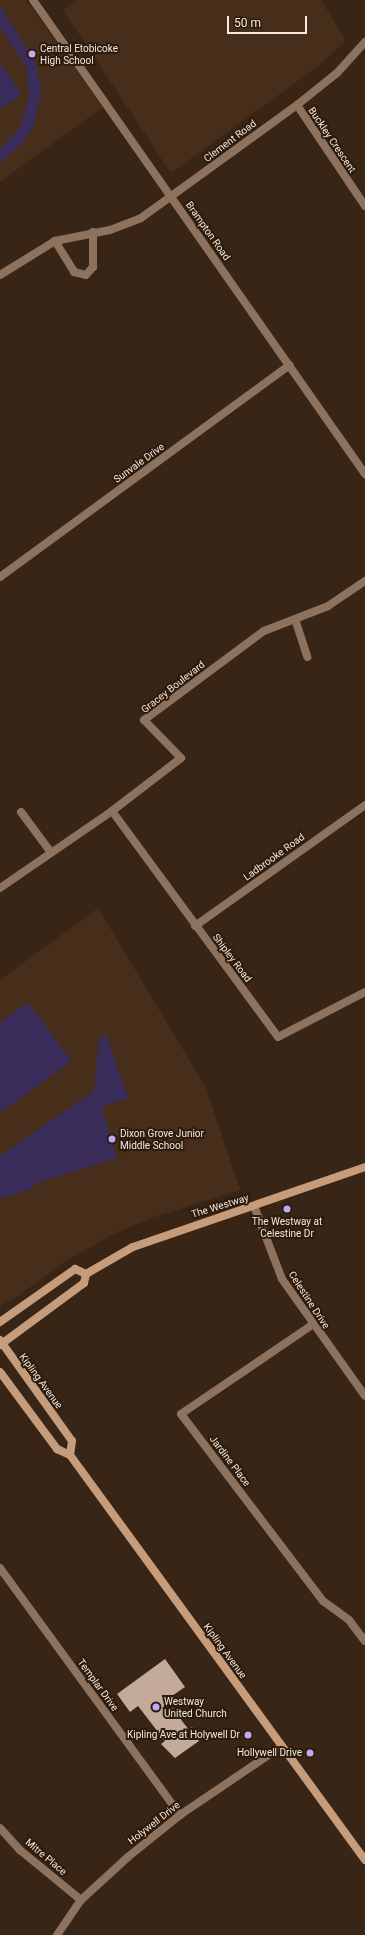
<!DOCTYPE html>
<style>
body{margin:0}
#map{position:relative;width:365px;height:1935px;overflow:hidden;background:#382515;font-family:Roboto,sans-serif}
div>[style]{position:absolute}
.built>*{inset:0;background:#462e1a}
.green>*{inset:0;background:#3b2d5b}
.building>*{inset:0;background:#c4ab99}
.minor>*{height:8px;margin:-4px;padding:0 4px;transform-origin:4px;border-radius:4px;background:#8d725e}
.secondary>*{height:8px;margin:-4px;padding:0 4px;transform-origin:4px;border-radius:4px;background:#c79c7a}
.dots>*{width:11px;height:11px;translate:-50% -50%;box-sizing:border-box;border:2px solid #2d1b0c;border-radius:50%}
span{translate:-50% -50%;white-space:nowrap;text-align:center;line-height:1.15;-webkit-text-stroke:4px #2d1b0c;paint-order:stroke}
.poi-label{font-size:10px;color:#f5e8df}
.left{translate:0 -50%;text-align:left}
.right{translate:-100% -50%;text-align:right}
.street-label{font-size:10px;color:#f5e8df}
.scale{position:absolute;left:227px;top:16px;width:80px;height:18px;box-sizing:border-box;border:2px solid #f5e8df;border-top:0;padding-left:5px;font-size:12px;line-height:14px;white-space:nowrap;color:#f5e8df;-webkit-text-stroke:3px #2d1b0c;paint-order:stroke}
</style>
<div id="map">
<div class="built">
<i style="clip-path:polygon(0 0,26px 0,103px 107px,0 182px)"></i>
<i style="clip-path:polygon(78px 0,321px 0,346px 41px,317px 67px,171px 173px,63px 10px)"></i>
<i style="clip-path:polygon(98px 908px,206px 1088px,240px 1190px,151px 1218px,110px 1236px,68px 1260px,11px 1301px,0 1305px,0 980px)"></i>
</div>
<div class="green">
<i style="clip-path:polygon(0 6px,36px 63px,41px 91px,33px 127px,24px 141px,0 163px,0 149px,20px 127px,29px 96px,26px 67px,0 26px)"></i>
<i style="clip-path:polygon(0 62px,22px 95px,0 109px)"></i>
<i style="clip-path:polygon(28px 1002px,71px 1061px,0 1113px,0 1023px)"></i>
<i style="clip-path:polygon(106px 1034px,128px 1098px,101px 1107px,117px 1158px,33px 1184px,34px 1188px,0 1199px,0 1156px,94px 1091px,99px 1037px)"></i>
</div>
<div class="building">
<i style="clip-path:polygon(165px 1659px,185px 1687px,166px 1700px,189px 1730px,192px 1727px,199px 1741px,175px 1758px,161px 1744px,165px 1741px,138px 1706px,130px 1712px,117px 1694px)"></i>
</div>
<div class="minor">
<i style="left:33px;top:0;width:579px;rotate:54.99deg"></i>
<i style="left:297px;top:105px;width:122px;rotate:56deg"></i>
<i style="left:55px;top:241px;width:36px;rotate:58deg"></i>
<i style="left:74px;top:272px;width:12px;rotate:14deg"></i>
<i style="left:86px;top:275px;width:11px;rotate:-49deg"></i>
<i style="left:93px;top:267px;width:35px;rotate:-90deg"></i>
<i style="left:0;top:275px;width:65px;rotate:-31.7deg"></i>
<i style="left:55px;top:241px;width:56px;rotate:-11.3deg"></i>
<i style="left:110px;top:230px;width:33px;rotate:-21deg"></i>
<i style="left:141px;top:218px;width:193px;rotate:-35.9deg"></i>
<i style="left:297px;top:105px;width:51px;rotate:-38.7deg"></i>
<i style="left:337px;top:73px;width:42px;rotate:-47.9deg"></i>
<i style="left:0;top:577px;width:359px;rotate:-36.2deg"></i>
<i style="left:295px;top:619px;width:40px;rotate:72deg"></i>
<i style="left:112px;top:811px;width:280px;rotate:53.7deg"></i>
<i style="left:278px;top:1037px;width:98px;rotate:-27.3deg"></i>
<i style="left:21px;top:812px;width:49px;rotate:53.4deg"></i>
<i style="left:0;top:888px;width:136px;rotate:-34.5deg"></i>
<i style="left:112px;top:811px;width:87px;rotate:-37.5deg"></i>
<i style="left:181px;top:758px;width:53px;rotate:-134.2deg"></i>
<i style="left:144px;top:720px;width:149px;rotate:-36.6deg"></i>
<i style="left:264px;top:631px;width:69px;rotate:-21.3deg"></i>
<i style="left:328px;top:606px;width:45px;rotate:-34deg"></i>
<i style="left:195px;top:926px;width:209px;rotate:-35.4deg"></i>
<i style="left:254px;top:1206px;width:78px;rotate:69deg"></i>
<i style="left:282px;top:1279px;width:143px;rotate:54.6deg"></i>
<i style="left:312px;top:1325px;width:158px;rotate:145.8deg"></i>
<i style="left:181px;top:1414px;width:235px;rotate:52.8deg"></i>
<i style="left:323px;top:1601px;width:32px;rotate:36deg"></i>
<i style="left:349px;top:1620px;width:26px;rotate:53deg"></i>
<i style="left:0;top:1568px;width:306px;rotate:53.9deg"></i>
<i style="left:0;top:1828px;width:30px;rotate:48deg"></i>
<i style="left:20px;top:1850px;width:79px;rotate:39.3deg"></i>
<i style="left:57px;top:1935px;width:42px;rotate:-55.6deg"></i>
<i style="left:81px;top:1900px;width:64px;rotate:-42.5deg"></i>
<i style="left:128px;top:1857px;width:67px;rotate:-38.9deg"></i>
<i style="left:180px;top:1815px;width:123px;rotate:-34.1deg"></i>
</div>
<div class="secondary">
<i style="left:0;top:1322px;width:92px;rotate:-35.2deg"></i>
<i style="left:75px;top:1269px;width:12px;rotate:24deg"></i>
<i style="left:0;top:1340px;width:124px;rotate:54.5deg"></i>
<i style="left:72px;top:1441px;width:14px;rotate:98deg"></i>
<i style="left:0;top:1345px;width:104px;rotate:-36.4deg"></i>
<i style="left:84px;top:1283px;width:9px;rotate:-77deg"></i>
<i style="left:86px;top:1274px;width:54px;rotate:-29.9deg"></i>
<i style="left:133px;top:1247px;width:245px;rotate:-19deg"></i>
<i style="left:0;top:1372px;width:96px;rotate:53.5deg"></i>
<i style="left:57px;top:1449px;width:14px;rotate:25deg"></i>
<i style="left:70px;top:1455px;width:501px;rotate:53.93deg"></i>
</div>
<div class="dots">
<i style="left:32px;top:54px;background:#bea9f5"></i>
<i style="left:112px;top:1139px;background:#bea9f5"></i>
<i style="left:287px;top:1209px;background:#bea9f5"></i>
<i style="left:156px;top:1707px;background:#bea9f5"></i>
<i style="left:248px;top:1735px;background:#bea9f5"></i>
<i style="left:310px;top:1753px;background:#bea9f5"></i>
</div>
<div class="poi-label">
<span class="left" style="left:40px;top:54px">Central Etobicoke<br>High School</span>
<span class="left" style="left:120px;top:1139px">Dixon Grove Junior<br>Middle School</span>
<span style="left:287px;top:1227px">The Westway at<br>Celestine Dr</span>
<span class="left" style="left:164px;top:1707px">Westway<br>United Church</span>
<span class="right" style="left:240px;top:1735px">Kipling Ave at Holywell Dr</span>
<span class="right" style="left:302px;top:1753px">Hollywell Drive</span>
</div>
<div class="street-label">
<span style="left:332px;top:140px;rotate:56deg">Buckley Crescent</span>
<span style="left:230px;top:141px;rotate:-37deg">Clement Road</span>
<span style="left:208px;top:231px;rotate:55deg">Brampton Road</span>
<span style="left:139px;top:463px;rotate:-36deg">Sunvale Drive</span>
<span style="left:173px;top:687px;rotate:-38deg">Gracey Boulevard</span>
<span style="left:274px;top:857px;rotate:-36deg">Ladbrooke Road</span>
<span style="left:232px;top:958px;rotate:53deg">Shipley Road</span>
<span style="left:220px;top:1206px;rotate:-17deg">The Westway</span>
<span style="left:309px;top:1300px;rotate:57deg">Celestine Drive</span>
<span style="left:41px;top:1381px;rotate:54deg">Kipling Avenue</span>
<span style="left:230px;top:1461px;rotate:53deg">Jardine Place</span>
<span style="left:225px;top:1651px;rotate:54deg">Kipling Avenue</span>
<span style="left:98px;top:1685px;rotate:54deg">Templar Drive</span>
<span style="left:154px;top:1823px;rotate:-38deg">Holywell Drive</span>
<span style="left:46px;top:1857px;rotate:40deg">Mitre Place</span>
</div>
<div class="scale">50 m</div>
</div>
